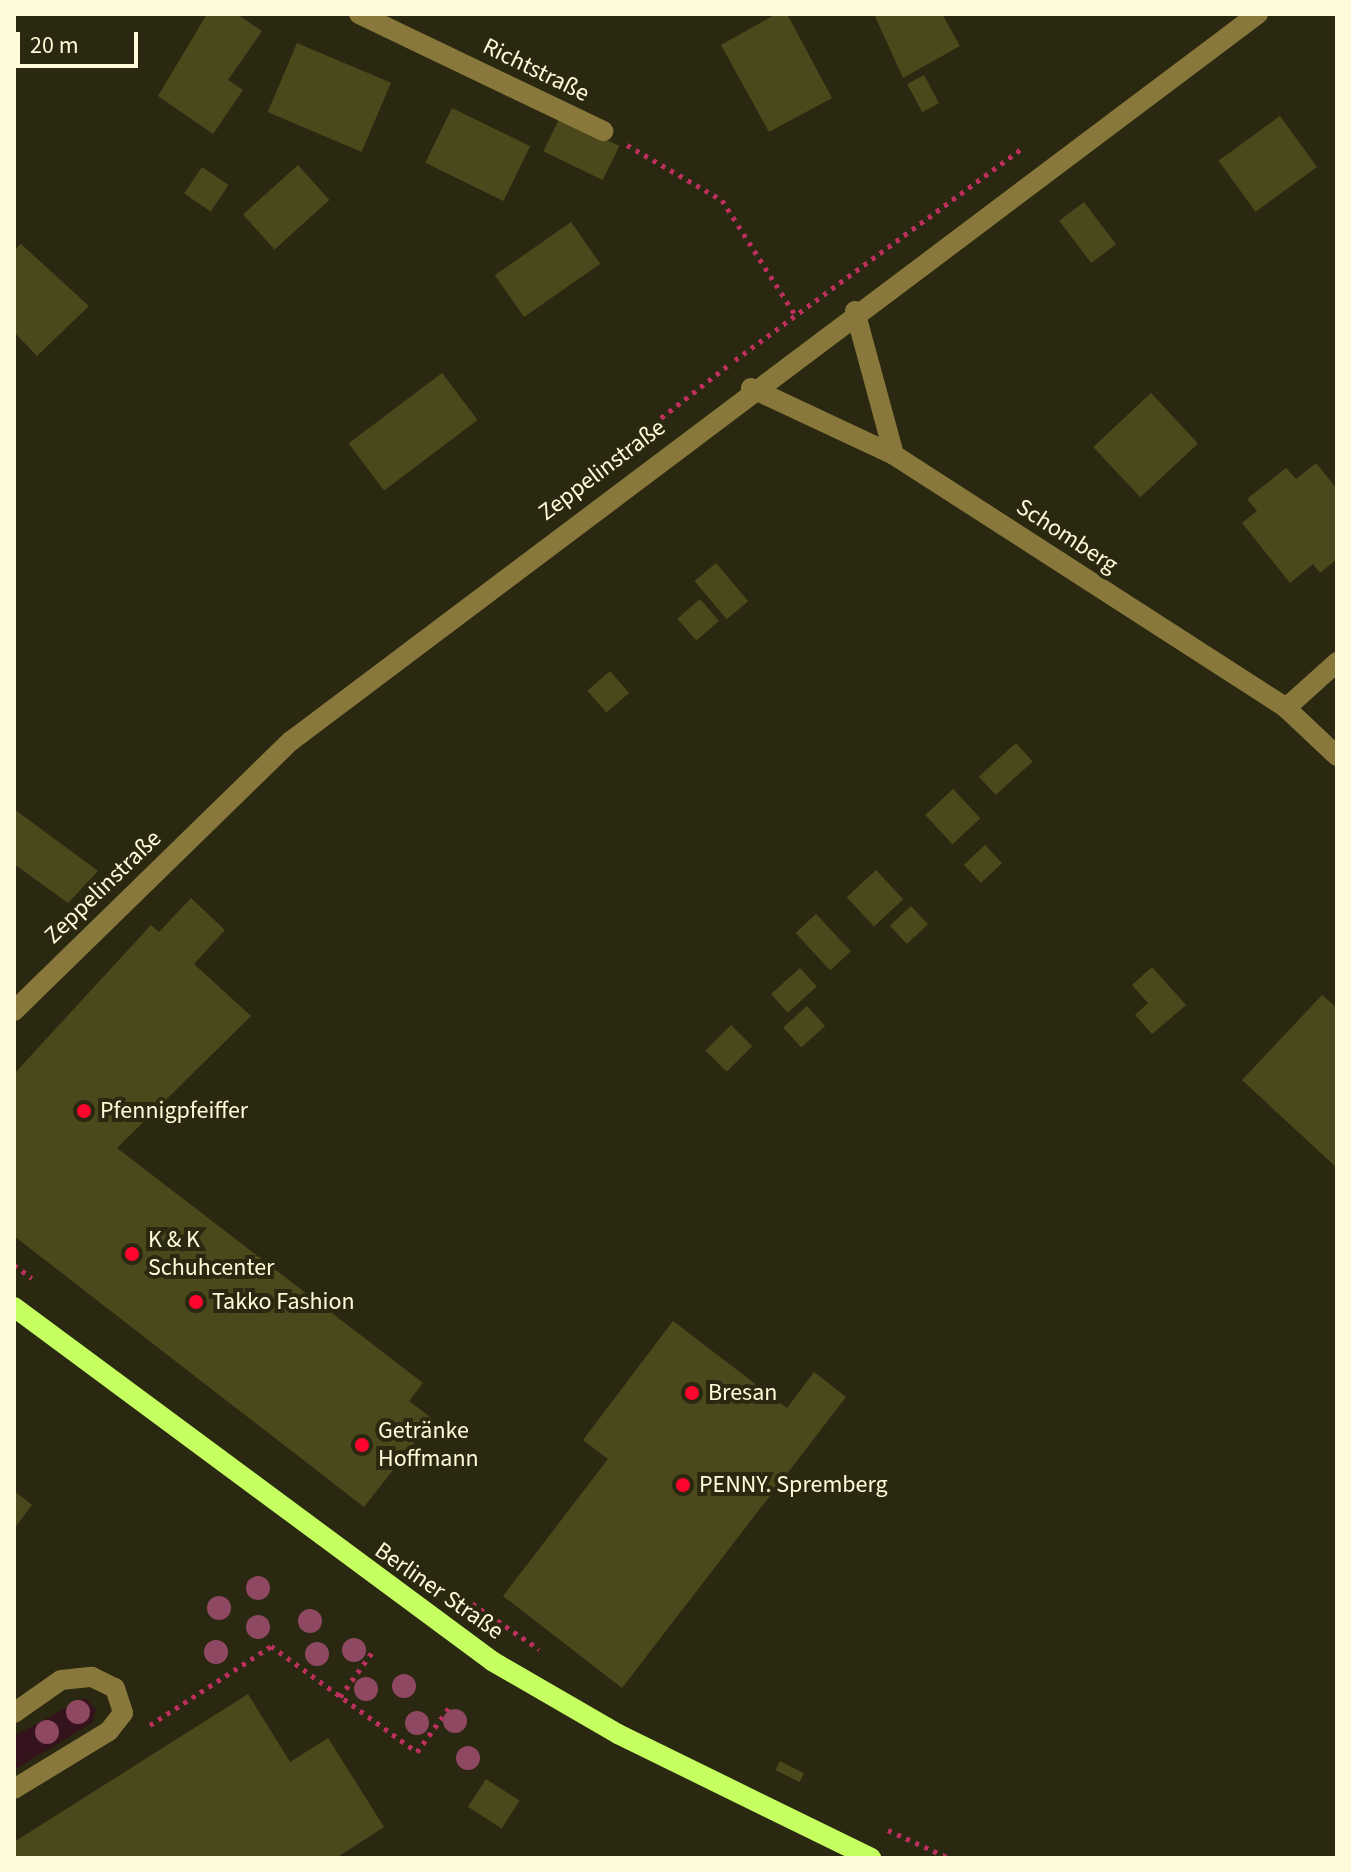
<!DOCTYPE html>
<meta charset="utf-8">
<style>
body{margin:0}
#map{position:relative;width:1351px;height:1872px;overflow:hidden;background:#2a2810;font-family:"Source Sans 3",sans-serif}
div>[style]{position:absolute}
.green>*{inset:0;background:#34131d}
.building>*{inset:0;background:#4b491c;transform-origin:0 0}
.path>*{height:5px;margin-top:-2.5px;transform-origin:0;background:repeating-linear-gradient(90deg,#bd2f5d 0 4px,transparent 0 10px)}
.minor>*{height:20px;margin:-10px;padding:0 10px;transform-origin:10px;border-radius:10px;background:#89783b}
.major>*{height:20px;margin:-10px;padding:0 10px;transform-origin:10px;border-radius:10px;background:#c5ff60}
.trees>*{width:24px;height:24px;margin:-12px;border-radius:50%;background:#8f4861}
.dots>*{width:22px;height:22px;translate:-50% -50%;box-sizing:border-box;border:4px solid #2a2810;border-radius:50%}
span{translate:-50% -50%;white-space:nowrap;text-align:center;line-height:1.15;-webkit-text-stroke:8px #2a2810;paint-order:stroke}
.street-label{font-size:24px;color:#fffad9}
.poi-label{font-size:24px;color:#fffad9}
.left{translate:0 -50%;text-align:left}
.frame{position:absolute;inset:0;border:16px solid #fffad9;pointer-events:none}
.scale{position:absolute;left:16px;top:32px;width:122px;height:36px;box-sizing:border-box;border:4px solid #fffad9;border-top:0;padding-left:10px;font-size:24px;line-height:28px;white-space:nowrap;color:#fffad9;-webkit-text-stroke:6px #2a2810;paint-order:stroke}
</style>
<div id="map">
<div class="green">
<i style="clip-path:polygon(85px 1698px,96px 1709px,92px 1723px,14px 1770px,14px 1736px)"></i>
</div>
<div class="building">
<i style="clip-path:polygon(207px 14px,237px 14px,262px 31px,228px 80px,243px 90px,213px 134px,158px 96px)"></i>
<i style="clip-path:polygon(776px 14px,787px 14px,832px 98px,769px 132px,721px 45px)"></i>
<i style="clip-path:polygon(874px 14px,942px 14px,960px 46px,903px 78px)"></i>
<i style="left:297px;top:43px;width:102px;height:75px;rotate:23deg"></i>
<i style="left:924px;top:75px;width:32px;height:19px;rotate:62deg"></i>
<i style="left:452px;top:108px;width:87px;height:61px;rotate:26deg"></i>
<i style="left:1280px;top:116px;width:63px;height:76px;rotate:54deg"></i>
<i style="left:560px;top:117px;width:66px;height:38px;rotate:26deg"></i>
<i style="left:298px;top:165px;width:47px;height:74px;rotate:48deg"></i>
<i style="left:202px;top:167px;width:32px;height:32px;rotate:34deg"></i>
<i style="left:1084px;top:202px;width:53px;height:31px;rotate:53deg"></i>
<i style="left:571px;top:222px;width:51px;height:93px;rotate:55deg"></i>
<i style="clip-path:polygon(21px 244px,89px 306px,37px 356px,14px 332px,14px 250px)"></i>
<i style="left:442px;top:373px;width:59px;height:117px;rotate:53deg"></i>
<i style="left:1151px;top:393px;width:69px;height:79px;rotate:47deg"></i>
<i style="clip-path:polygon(1316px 463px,1337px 489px,1337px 559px,1320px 573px,1313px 564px,1290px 583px,1242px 523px,1257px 511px,1247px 499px,1286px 468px,1296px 479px)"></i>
<i style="left:716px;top:563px;width:50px;height:28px;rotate:50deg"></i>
<i style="left:700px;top:599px;width:29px;height:30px;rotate:49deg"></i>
<i style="left:610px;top:671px;width:29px;height:30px;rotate:49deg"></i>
<i style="left:1016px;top:743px;width:25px;height:50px;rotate:48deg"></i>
<i style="left:953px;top:789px;width:40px;height:38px;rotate:47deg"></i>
<i style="clip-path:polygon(14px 809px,98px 871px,68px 903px,14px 864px)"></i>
<i style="left:985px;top:845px;width:25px;height:29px;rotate:47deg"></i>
<i style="left:876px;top:870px;width:40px;height:40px;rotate:47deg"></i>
<i style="clip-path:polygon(191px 898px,225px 930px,194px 964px,251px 1016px,117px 1148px,423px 1383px,409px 1401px,433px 1419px,364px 1507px,14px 1236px,14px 1074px,151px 925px,159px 932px)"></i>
<i style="left:911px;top:906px;width:25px;height:29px;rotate:47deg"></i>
<i style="left:816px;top:914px;width:51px;height:28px;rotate:47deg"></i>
<i style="clip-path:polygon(1152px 967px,1186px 1005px,1152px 1034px,1135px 1015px,1148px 1003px,1132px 985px)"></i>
<i style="left:800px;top:968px;width:25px;height:39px;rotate:48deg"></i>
<i style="clip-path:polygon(1322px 995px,1337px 1008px,1337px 1168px,1242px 1080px)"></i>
<i style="left:807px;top:1006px;width:27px;height:32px;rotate:48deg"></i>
<i style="left:731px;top:1025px;width:30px;height:36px;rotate:45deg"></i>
<i style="clip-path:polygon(673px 1321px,787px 1408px,814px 1372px,846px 1397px,622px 1688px,503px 1596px,608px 1459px,583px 1440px)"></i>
<i style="clip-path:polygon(14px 1491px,32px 1505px,14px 1529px)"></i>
<i style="clip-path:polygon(248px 1694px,290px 1762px,328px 1738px,384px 1827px,336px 1858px,14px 1858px,14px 1842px)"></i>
<i style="left:780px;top:1761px;width:27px;height:10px;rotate:27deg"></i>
<i style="left:486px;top:1779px;width:40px;height:33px;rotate:33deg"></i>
</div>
<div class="path">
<i style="left:627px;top:145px;width:110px;rotate:30.1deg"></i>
<i style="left:722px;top:200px;width:134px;rotate:57.5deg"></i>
<i style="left:735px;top:360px;width:358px;rotate:-36.4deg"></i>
<i style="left:606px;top:461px;width:154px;rotate:-38.1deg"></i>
<i style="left:14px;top:1265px;width:22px;rotate:36deg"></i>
<i style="left:464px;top:1598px;width:91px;rotate:34.2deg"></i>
<i style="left:340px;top:1697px;width:57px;rotate:-54.3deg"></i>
<i style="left:150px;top:1725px;width:145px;rotate:-33.1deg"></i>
<i style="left:271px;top:1646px;width:180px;rotate:36deg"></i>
<i style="left:417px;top:1752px;width:58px;rotate:-54.1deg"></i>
<i style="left:888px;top:1830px;width:67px;rotate:24.7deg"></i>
</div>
<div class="minor">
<i style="left:359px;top:14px;width:271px;rotate:25.6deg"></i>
<i style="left:855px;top:311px;width:149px;rotate:74.8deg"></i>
<i style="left:751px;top:388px;width:158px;rotate:25.1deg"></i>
<i style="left:894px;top:455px;width:467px;rotate:32.8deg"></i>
<i style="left:1286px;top:708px;width:70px;rotate:43.3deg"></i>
<i style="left:1286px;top:708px;width:69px;rotate:-42deg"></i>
<i style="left:14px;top:1011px;width:387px;rotate:-44.3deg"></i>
<i style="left:291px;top:741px;width:1210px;rotate:-36.94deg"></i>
<i style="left:14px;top:1713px;width:57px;rotate:-35.1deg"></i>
<i style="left:61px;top:1680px;width:31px;rotate:-6deg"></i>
<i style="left:92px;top:1677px;width:25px;rotate:26deg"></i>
<i style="left:115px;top:1688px;width:26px;rotate:72deg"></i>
<i style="left:123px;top:1713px;width:23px;rotate:128deg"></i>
<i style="left:109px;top:1731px;width:111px;rotate:148.6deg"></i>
</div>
<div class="major">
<i style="left:14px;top:1307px;width:595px;rotate:36.52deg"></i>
<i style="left:492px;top:1661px;width:146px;rotate:30.1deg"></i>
<i style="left:618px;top:1734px;width:282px;rotate:26.1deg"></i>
</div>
<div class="trees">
<i style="left:258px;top:1588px"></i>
<i style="left:219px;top:1608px"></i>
<i style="left:310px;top:1621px"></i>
<i style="left:258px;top:1627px"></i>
<i style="left:354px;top:1650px"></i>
<i style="left:216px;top:1652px"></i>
<i style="left:317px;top:1654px"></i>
<i style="left:404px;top:1686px"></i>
<i style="left:366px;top:1689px"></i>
<i style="left:78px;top:1712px"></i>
<i style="left:455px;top:1721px"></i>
<i style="left:417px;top:1723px"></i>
<i style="left:47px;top:1732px"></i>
<i style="left:468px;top:1758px"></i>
</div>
<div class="dots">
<i style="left:84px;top:1111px;background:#ff052d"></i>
<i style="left:132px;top:1254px;background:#ff052d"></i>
<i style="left:196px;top:1302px;background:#ff052d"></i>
<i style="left:692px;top:1393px;background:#ff052d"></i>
<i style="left:362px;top:1445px;background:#ff052d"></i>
<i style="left:683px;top:1485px;background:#ff052d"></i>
</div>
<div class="street-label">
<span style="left:536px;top:70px;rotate:26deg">Richtstraße</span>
<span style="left:602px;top:470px;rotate:-37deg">Zeppelinstraße</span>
<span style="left:1067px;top:536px;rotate:33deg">Schomberg</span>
<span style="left:103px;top:887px;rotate:-44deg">Zeppelinstraße</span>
<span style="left:439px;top:1591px;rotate:35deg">Berliner Straße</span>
</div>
<div class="poi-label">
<span class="left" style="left:100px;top:1111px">Pfennigpfeiffer</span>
<span class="left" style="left:148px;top:1254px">K &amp; K<br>Schuhcenter</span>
<span class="left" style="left:212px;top:1302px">Takko Fashion</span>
<span class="left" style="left:708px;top:1393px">Bresan</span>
<span class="left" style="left:378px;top:1445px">Getränke<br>Hoffmann</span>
<span class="left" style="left:699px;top:1485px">PENNY. Spremberg</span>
</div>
<div class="frame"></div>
<div class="scale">20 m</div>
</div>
